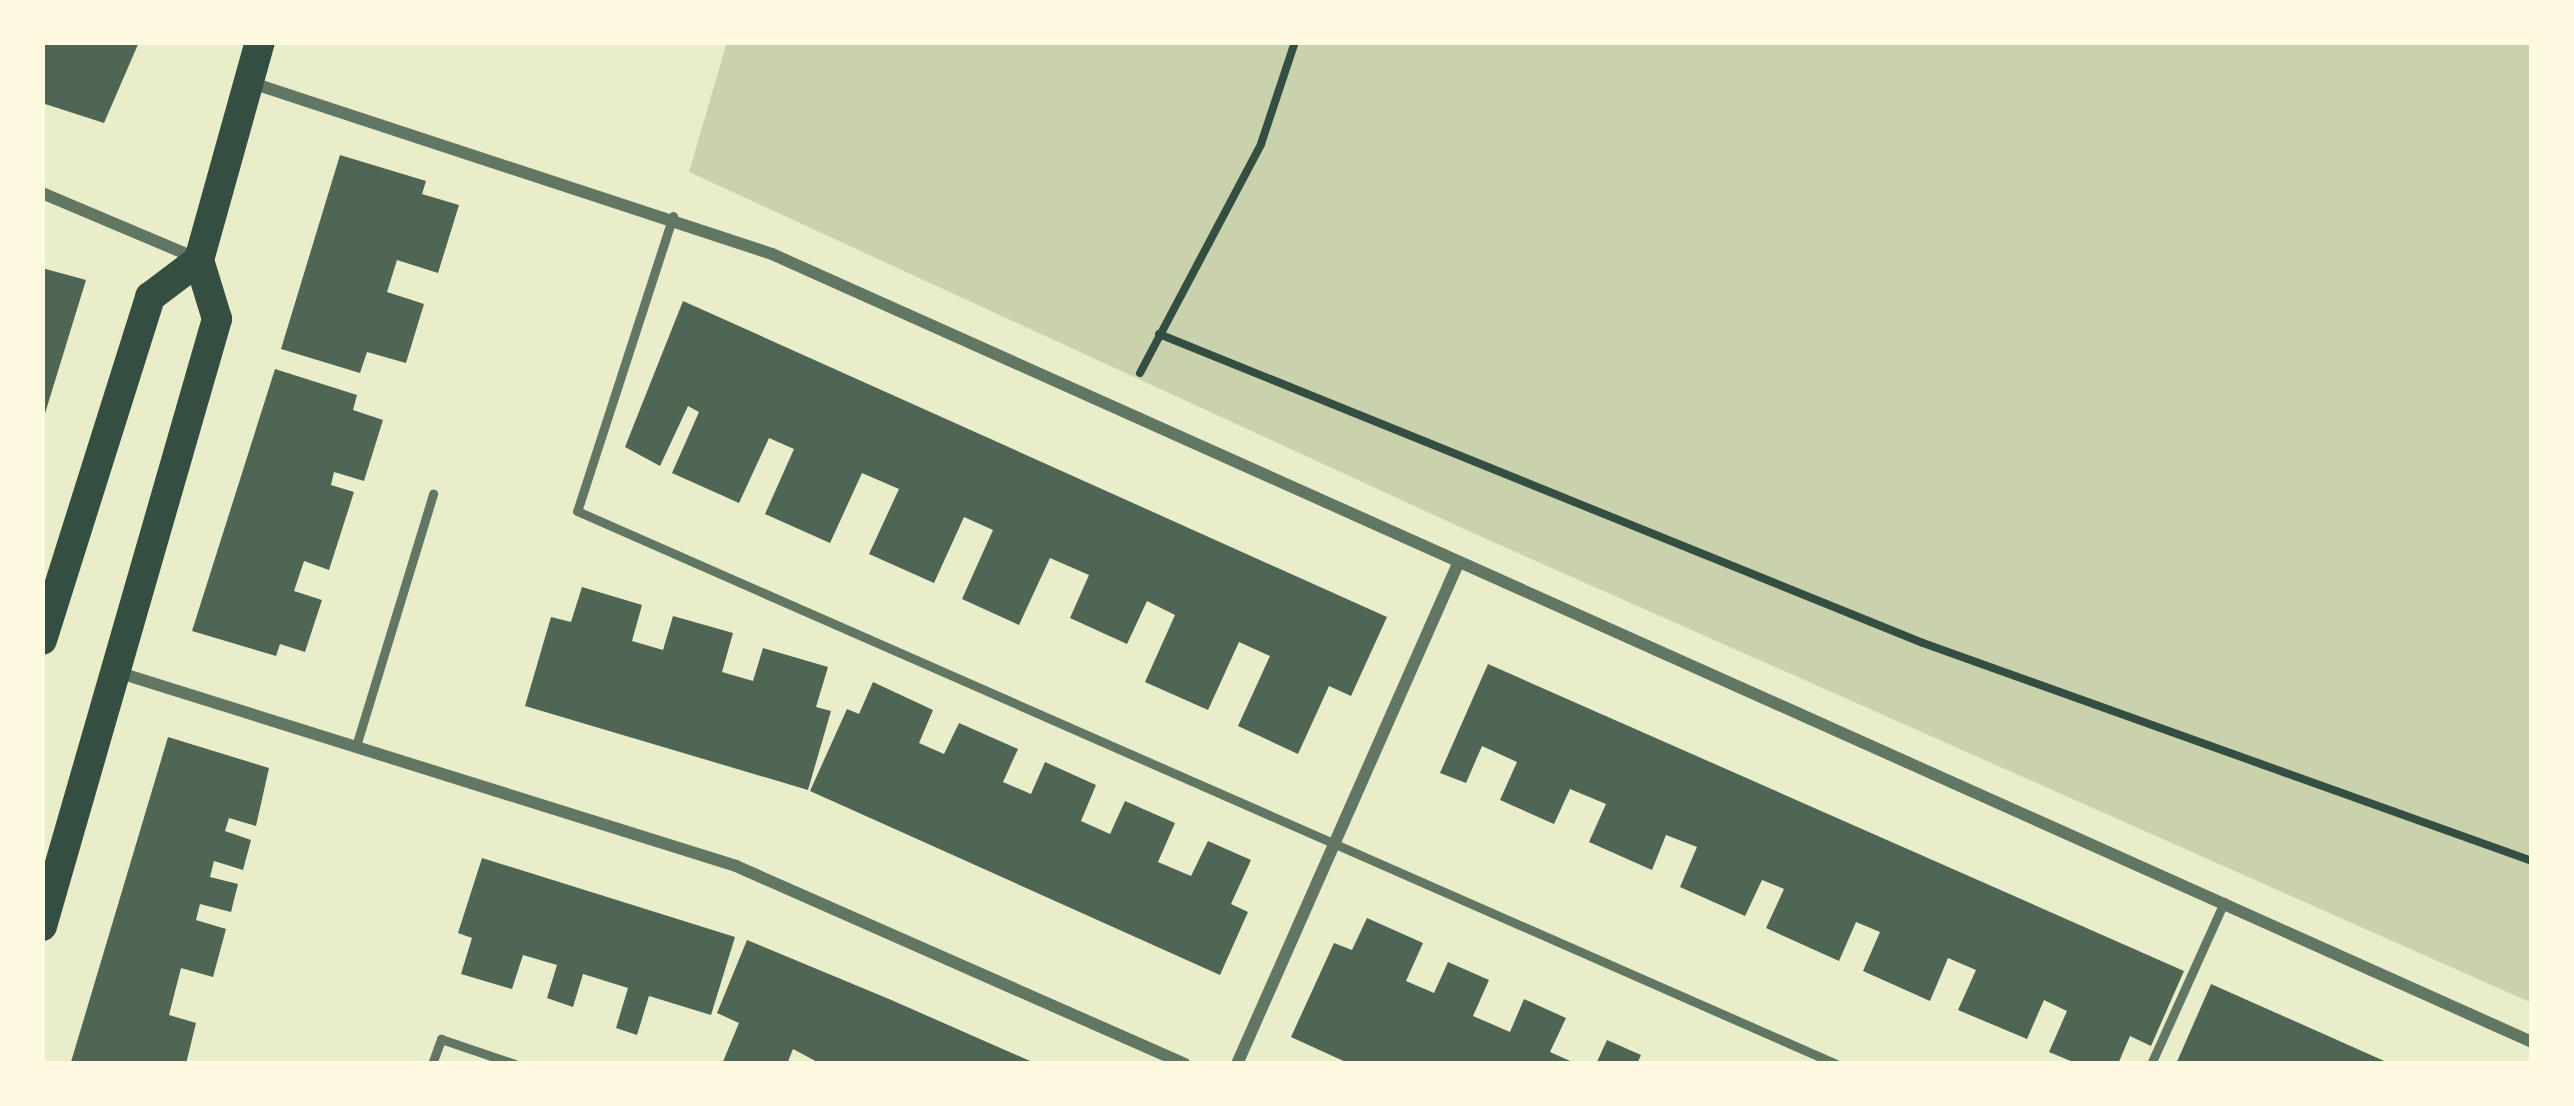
<!DOCTYPE html>
<style>
body{margin:0}
#map{position:relative;width:2574px;height:1106px;overflow:hidden;background:#e9edc9;font-family:"Open Sans",sans-serif}
div>[style]{position:absolute}
.green>*{inset:0;background:#cad2ad}
.building>*{inset:0;background:#4f6655}
.path>*{height:8px;margin:-4px;padding:0 4px;transform-origin:4px;border-radius:4px;background:#344e41}
.service>*{height:9px;margin:-4.5px;padding:0 4.5px;transform-origin:4.5px;border-radius:4.5px;background:#617663}
.minor>*{height:12px;margin:-6px;padding:0 6px;transform-origin:6px;border-radius:6px;background:#617663}
.primary>*{height:30px;margin:-15px;padding:0 15px;transform-origin:15px;border-radius:15px;background:#344e41}
span{translate:-50% -50%;white-space:nowrap;text-align:center;line-height:1.15;-webkit-text-stroke:12px #fefae0;paint-order:stroke}
.frame{position:absolute;inset:0;border:45px solid #fefae0;pointer-events:none}
</style>
<div id="map">
<div class="green">
<i style="clip-path:polygon(727px 42px,2532px 42px,2532px 1003px,1473px 533px,689px 172px)"></i>
</div>
<div class="building">
<i style="clip-path:polygon(42px 42px,139px 42px,104px 123px,42px 103px)"></i>
<i style="clip-path:polygon(340px 155px,426px 181px,422px 194px,459px 205px,438px 273px,397px 260px,387px 292px,424px 304px,406px 363px,367px 352px,360px 373px,281px 349px)"></i>
<i style="clip-path:polygon(42px 268px,86px 280px,43px 420px,42px 420px)"></i>
<i style="clip-path:polygon(683px 301px,1387px 617px,1351px 696px,1329px 686px,1298px 754px,1238px 726px,1270px 656px,1239px 642px,1208px 710px,1145px 682px,1175px 615px,1147px 601px,1127px 644px,1070px 618px,1089px 575px,1050px 558px,1019px 625px,962px 599px,993px 530px,964px 517px,934px 583px,869px 554px,899px 489px,862px 473px,830px 543px,765px 514px,794px 449px,769px 438px,739px 503px,672px 473px,699px 412px,688px 406px,660px 466px,625px 447px)"></i>
<i style="clip-path:polygon(275px 369px,357px 395px,353px 410px,383px 420px,364px 481px,334px 472px,331px 485px,354px 492px,329px 570px,304px 561px,294px 591px,322px 600px,305px 652px,280px 644px,276px 656px,192px 631px)"></i>
<i style="clip-path:polygon(582px 587px,642px 605px,632px 641px,663px 650px,673px 616px,733px 633px,722px 672px,753px 681px,763px 648px,828px 667px,816px 707px,831px 711px,808px 790px,525px 706px,551px 617px,571px 622px)"></i>
<i style="clip-path:polygon(1488px 664px,2184px 971px,2151px 1046px,2130px 1036px,2118px 1064px,2078px 1064px,2049px 1052px,2067px 1011px,2044px 1000px,2027px 1039px,1958px 1010px,1976px 970px,1948px 958px,1930px 1001px,1863px 971px,1880px 932px,1856px 922px,1839px 961px,1766px 928px,1784px 889px,1762px 880px,1745px 916px,1680px 887px,1697px 847px,1666px 835px,1652px 870px,1589px 842px,1606px 804px,1570px 789px,1554px 824px,1500px 800px,1517px 762px,1482px 746px,1466px 783px,1440px 773px)"></i>
<i style="clip-path:polygon(873px 682px,933px 710px,919px 743px,944px 754px,959px 723px,1018px 749px,1003px 782px,1031px 794px,1045px 762px,1096px 785px,1081px 821px,1110px 834px,1125px 801px,1175px 823px,1158px 862px,1191px 876px,1208px 841px,1251px 860px,1231px 904px,1248px 912px,1220px 975px,810px 791px,847px 709px,859px 714px)"></i>
<i style="clip-path:polygon(168px 737px,269px 768px,256px 826px,229px 818px,225px 831px,251px 840px,243px 870px,214px 861px,210px 877px,238px 884px,231px 912px,200px 904px,196px 920px,226px 929px,213px 977px,181px 968px,169px 1015px,196px 1023px,186px 1064px,77px 1064px,71px 1062px)"></i>
<i style="clip-path:polygon(482px 858px,735px 937px,711px 1015px,649px 996px,637px 1035px,616px 1028px,628px 988px,583px 974px,573px 1007px,547px 998px,557px 965px,523px 955px,512px 989px,461px 974px,472px 938px,458px 933px)"></i>
<i style="clip-path:polygon(1367px 918px,1423px 943px,1406px 981px,1434px 993px,1448px 962px,1489px 980px,1473px 1016px,1510px 1032px,1524px 999px,1566px 1018px,1550px 1052px,1577px 1064px,1350px 1064px,1291px 1037px,1334px 943px,1352px 950px)"></i>
<i style="clip-path:polygon(747px 940px,889px 999px,1037px 1064px,821px 1064px,793px 1049px,787px 1064px,722px 1064px,739px 1023px,717px 1013px)"></i>
<i style="clip-path:polygon(2211px 984px,2391px 1064px,2176px 1064px)"></i>
<i style="clip-path:polygon(1607px 1040px,1641px 1055px,1637px 1064px,1596px 1064px)"></i>
</div>
<div class="path">
<i style="left:1159px;top:334px;width:824px;rotate:22.02deg"></i>
<i style="left:1923px;top:643px;width:647px;rotate:19.7deg"></i>
<i style="left:1140px;top:373px;width:259px;rotate:-62.1deg"></i>
<i style="left:1261px;top:144px;width:108px;rotate:-71.6deg"></i>
</div>
<div class="service">
<i style="left:673px;top:216px;width:310px;rotate:108deg"></i>
<i style="left:577px;top:511px;width:1375px;rotate:23.71deg"></i>
<i style="left:356px;top:746px;width:264px;rotate:-73deg"></i>
<i style="left:432px;top:1064px;width:27px;rotate:-70deg"></i>
<i style="left:441px;top:1039px;width:78px;rotate:18.7deg"></i>
<i style="left:2151px;top:1064px;width:178px;rotate:-65.7deg"></i>
</div>
<div class="minor">
<i style="left:249px;top:82px;width:551px;rotate:18.2deg"></i>
<i style="left:772px;top:254px;width:1928px;rotate:24.12deg"></i>
<i style="left:42px;top:193px;width:167px;rotate:22.9deg"></i>
<i style="left:117px;top:672px;width:649px;rotate:17.4deg"></i>
<i style="left:736px;top:866px;width:490px;rotate:23.8deg"></i>
<i style="left:1237px;top:1064px;width:544px;rotate:-66.17deg"></i>
</div>
<div class="primary">
<i style="left:42px;top:640px;width:360px;rotate:-72.5deg"></i>
<i style="left:150px;top:297px;width:61px;rotate:-37.1deg"></i>
<i style="left:42px;top:926px;width:632px;rotate:-73.92deg"></i>
<i style="left:217px;top:319px;width:62px;rotate:-107deg"></i>
<i style="left:199px;top:260px;width:226px;rotate:-74.4deg"></i>
</div>
<div class="frame"></div>
</div>
